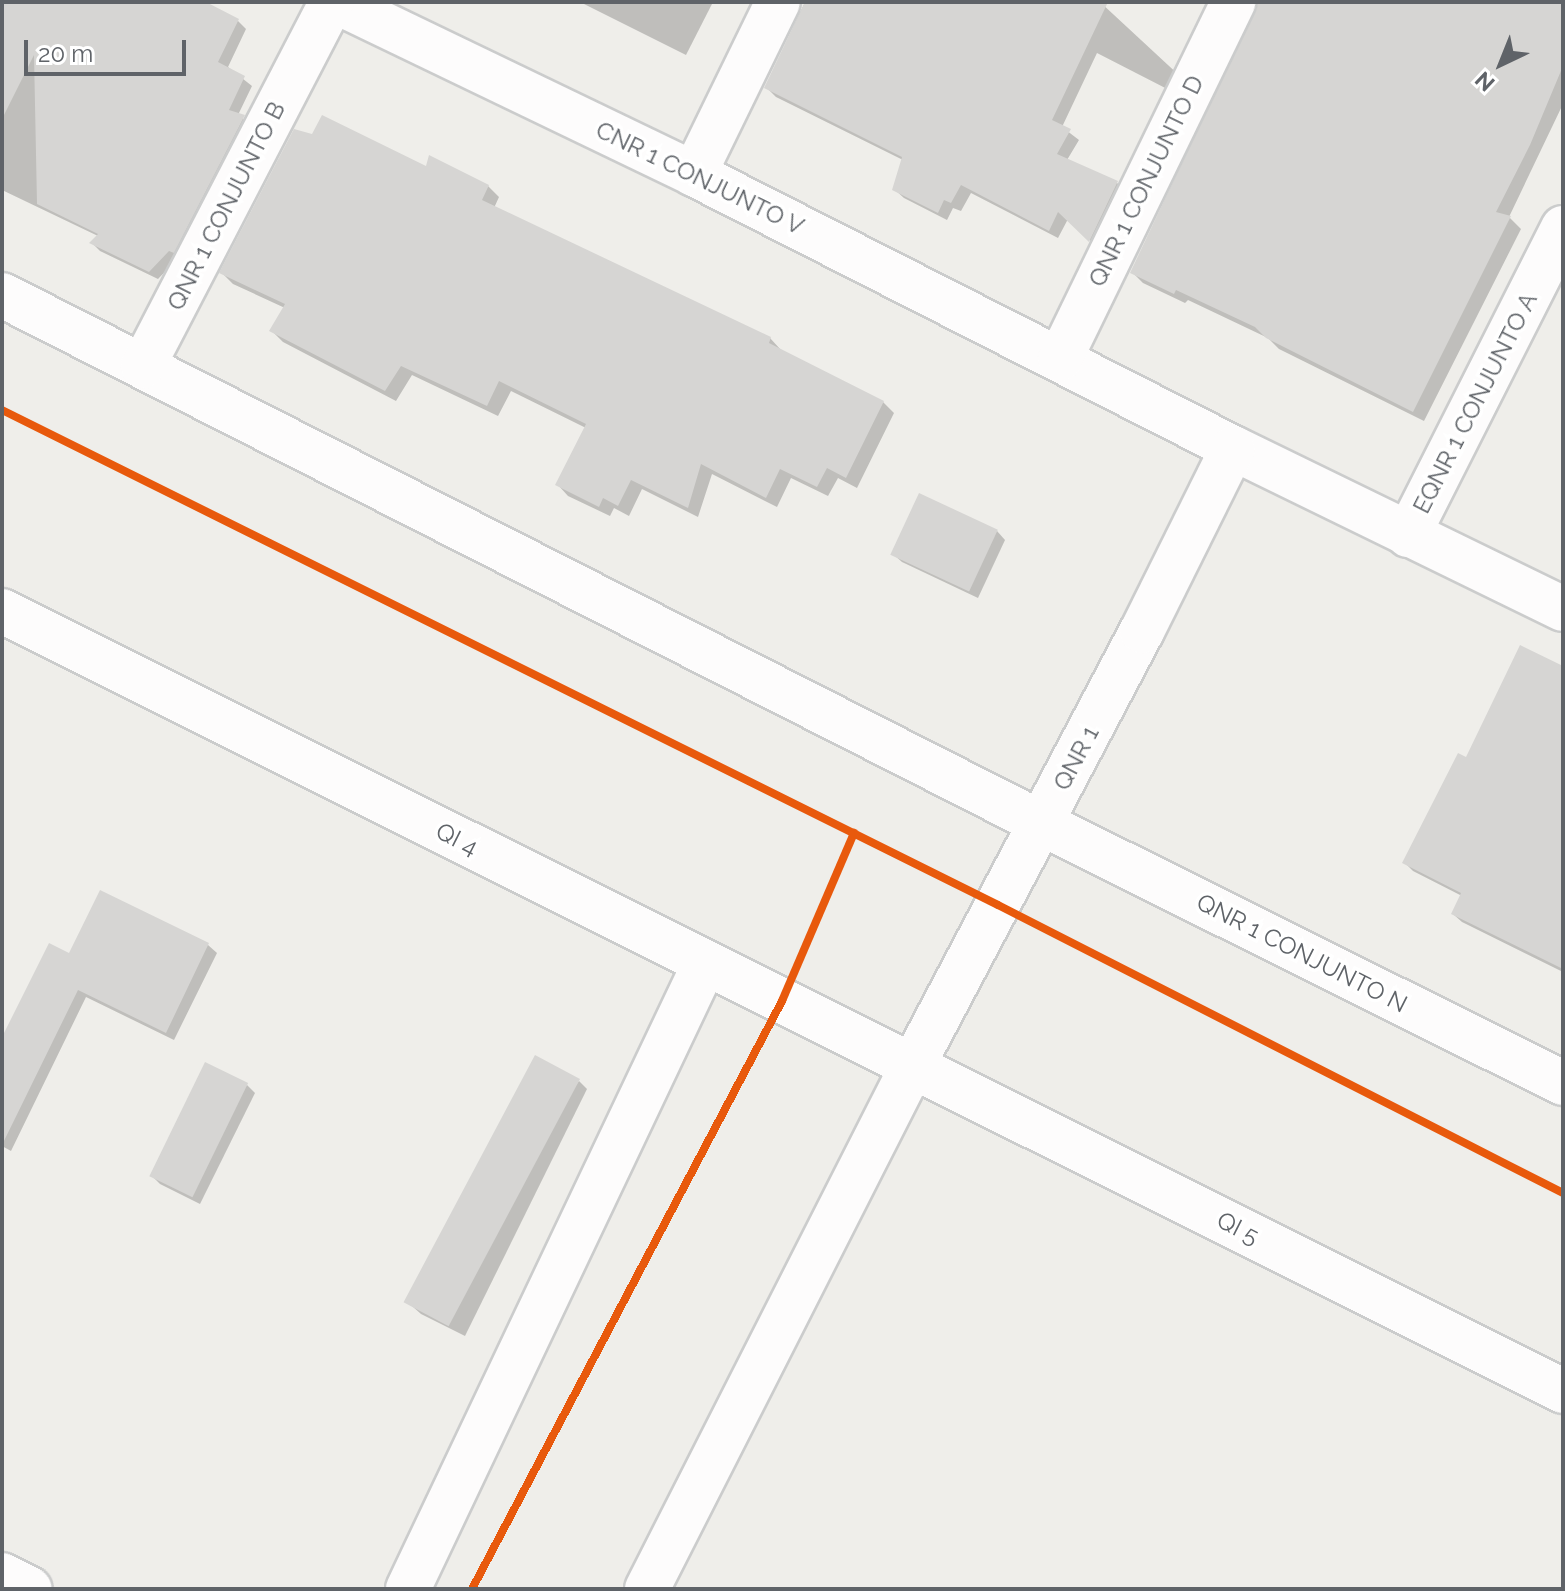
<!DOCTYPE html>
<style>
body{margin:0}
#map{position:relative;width:1565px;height:1591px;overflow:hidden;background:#efeeea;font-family:Raleway,sans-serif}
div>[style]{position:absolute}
.shadow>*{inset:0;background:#0003}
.building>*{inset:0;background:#d6d5d3;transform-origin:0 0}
.roads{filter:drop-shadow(2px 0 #cbcccc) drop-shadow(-2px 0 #cbcccc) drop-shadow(0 2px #cbcccc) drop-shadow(0 -2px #cbcccc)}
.street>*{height:44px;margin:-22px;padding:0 22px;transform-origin:22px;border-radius:22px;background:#fdfcfc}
.secondary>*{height:44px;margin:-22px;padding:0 22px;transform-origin:22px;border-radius:22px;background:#fdfcfc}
.cycleway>*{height:8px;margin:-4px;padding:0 4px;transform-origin:4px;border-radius:4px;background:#e8590c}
span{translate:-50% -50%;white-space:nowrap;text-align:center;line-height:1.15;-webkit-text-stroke:7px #fff;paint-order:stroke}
.street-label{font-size:24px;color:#5f6368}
.frame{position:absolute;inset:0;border:4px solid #5f6368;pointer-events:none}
.north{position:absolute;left:1461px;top:24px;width:80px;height:80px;-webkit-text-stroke:6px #fff;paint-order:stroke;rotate:223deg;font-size:22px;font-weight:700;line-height:32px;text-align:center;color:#5f6368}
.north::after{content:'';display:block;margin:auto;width:28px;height:36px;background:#5f6368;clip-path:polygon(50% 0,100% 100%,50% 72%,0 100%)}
.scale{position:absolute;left:24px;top:40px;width:162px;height:36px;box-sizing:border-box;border:4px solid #5f6368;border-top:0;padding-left:10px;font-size:24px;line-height:28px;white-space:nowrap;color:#5f6368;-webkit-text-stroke:6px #fff;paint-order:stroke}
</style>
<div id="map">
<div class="shadow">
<i style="clip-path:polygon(2px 2px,202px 2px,238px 21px,246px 29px,228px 67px,252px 86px,238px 115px,252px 125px,178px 258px,158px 279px,100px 251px,92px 243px,98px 236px,2px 190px)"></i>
<i style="clip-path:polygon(580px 2px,713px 2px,686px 55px)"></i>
<i style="clip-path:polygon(805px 2px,1100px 2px,1182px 78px,1175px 93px,1097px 53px,1062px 127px,1079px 140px,1067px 160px,1117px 183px,1127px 192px,1099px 249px,1068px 219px,1058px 238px,971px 193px,961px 211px,953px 208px,947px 220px,904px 198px,894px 189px,903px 160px,776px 97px,766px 87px)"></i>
<i style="clip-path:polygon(1331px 2px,1563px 2px,1563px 104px,1509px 217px,1521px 229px,1424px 421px,1279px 349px,1268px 338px,1188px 300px,1185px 303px,1143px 283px,1132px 272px)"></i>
<i style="clip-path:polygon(427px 169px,488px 186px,499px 197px,494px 208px,770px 338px,781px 350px,883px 402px,894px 413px,857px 488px,838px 478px,828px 496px,791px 478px,777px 507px,712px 474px,698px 517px,642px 489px,629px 516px,614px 508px,610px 516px,568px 496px,558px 485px,586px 428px,511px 391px,498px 416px,412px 375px,396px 401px,283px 342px,272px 331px,285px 308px,233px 284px,222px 273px)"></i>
<i style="clip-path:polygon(997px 531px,1005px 540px,978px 598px,902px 562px,893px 554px)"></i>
<i style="clip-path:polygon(1563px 669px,1563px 972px,1462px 922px,1453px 914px,1462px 896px,1413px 871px,1405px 863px,1467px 760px)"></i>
<i style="clip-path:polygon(101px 893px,208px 945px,217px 953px,174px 1040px,86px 997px,11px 1151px,2px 1146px,2px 1041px,70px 955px)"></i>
<i style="clip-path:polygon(579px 1081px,587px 1089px,465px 1336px,421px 1314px,412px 1306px)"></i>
<i style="clip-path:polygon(247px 1085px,255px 1093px,200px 1204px,160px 1184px,152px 1176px)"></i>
</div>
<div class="building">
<i style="clip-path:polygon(2px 2px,206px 2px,239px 19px,218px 62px,245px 76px,229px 110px,245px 115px,174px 253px,169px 251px,149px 272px,89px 243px,98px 234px,37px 204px,34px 55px,2px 119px)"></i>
<i style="clip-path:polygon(805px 2px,1108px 2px,1052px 120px,1071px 129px,1057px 154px,1118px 181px,1089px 242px,1058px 212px,1049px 231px,961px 185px,951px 203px,944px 200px,938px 213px,892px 190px,902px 157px,764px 88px)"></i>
<i style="clip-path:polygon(1258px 2px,1563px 2px,1563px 66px,1530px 145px,1496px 212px,1511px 216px,1413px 412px,1266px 338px,1255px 327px,1176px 290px,1174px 294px,1130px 273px)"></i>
<i style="clip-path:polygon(322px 115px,426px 166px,429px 155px,489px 185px,482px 200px,771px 337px,769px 343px,884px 401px,846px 478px,827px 468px,817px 487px,780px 469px,766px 498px,701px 464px,688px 508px,631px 480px,618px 506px,603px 498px,599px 507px,555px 485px,586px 424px,499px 381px,487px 406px,401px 366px,385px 391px,269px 331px,285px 304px,219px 273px,294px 129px,312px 134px)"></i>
<i style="left:919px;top:493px;width:87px;height:68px;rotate:25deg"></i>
<i style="clip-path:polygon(1520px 645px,1563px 666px,1563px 969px,1451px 914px,1461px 893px,1402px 863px,1458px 753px,1466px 757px)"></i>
<i style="clip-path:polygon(100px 890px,209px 943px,166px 1033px,78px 990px,2px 1145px,2px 1037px,49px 943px,69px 953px)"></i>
<i style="left:535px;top:1055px;width:51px;height:280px;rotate:28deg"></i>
<i style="left:205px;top:1062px;width:48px;height:127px;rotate:26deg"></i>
</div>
<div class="roads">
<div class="street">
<i style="left:337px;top:2px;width:396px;rotate:25.7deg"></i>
<i style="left:694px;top:174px;width:605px;rotate:26.95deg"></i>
<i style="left:1233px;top:448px;width:367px;rotate:26deg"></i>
<i style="left:694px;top:174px;width:191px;rotate:-64deg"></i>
<i style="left:2px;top:295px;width:1165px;rotate:26.94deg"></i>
<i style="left:1041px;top:823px;width:583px;rotate:26.48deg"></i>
<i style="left:1060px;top:359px;width:397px;rotate:-64.1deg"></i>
<i style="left:143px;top:366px;width:410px;rotate:-62.6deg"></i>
<i style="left:1408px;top:535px;width:344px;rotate:-63.2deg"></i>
<i style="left:2px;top:1575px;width:31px;rotate:27deg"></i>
<i style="left:408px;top:1589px;width:693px;rotate:-64.62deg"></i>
<i style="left:647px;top:1589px;width:588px;rotate:-63.09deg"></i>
<i style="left:913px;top:1065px;width:491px;rotate:-62.2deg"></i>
<i style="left:1142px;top:631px;width:204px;rotate:-63.6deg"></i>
</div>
<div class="secondary">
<i style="left:2px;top:611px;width:1745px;rotate:26.55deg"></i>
</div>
</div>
<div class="cycleway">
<i style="left:2px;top:410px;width:1112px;rotate:26.43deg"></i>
<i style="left:998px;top:905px;width:634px;rotate:27.01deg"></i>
<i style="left:472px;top:1589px;width:665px;rotate:-62.2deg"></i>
<i style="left:782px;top:1001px;width:183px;rotate:-66.8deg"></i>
</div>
<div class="street-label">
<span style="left:700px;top:178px;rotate:26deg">CNR 1 CONJUNTO V</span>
<span style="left:1146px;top:181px;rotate:-64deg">QNR 1 CONJUNTO D</span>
<span style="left:226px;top:206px;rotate:-63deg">QNR 1 CONJUNTO B</span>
<span style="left:1475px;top:403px;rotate:-63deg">EQNR 1 CONJUNTO A</span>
<span style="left:1076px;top:758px;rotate:-62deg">QNR 1</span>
<span style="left:457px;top:839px;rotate:27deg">QI 4</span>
<span style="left:1302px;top:953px;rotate:27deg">QNR 1 CONJUNTO N</span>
<span style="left:1238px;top:1228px;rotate:27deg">QI 5</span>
</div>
<div class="frame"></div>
<div class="north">N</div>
<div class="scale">20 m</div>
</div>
